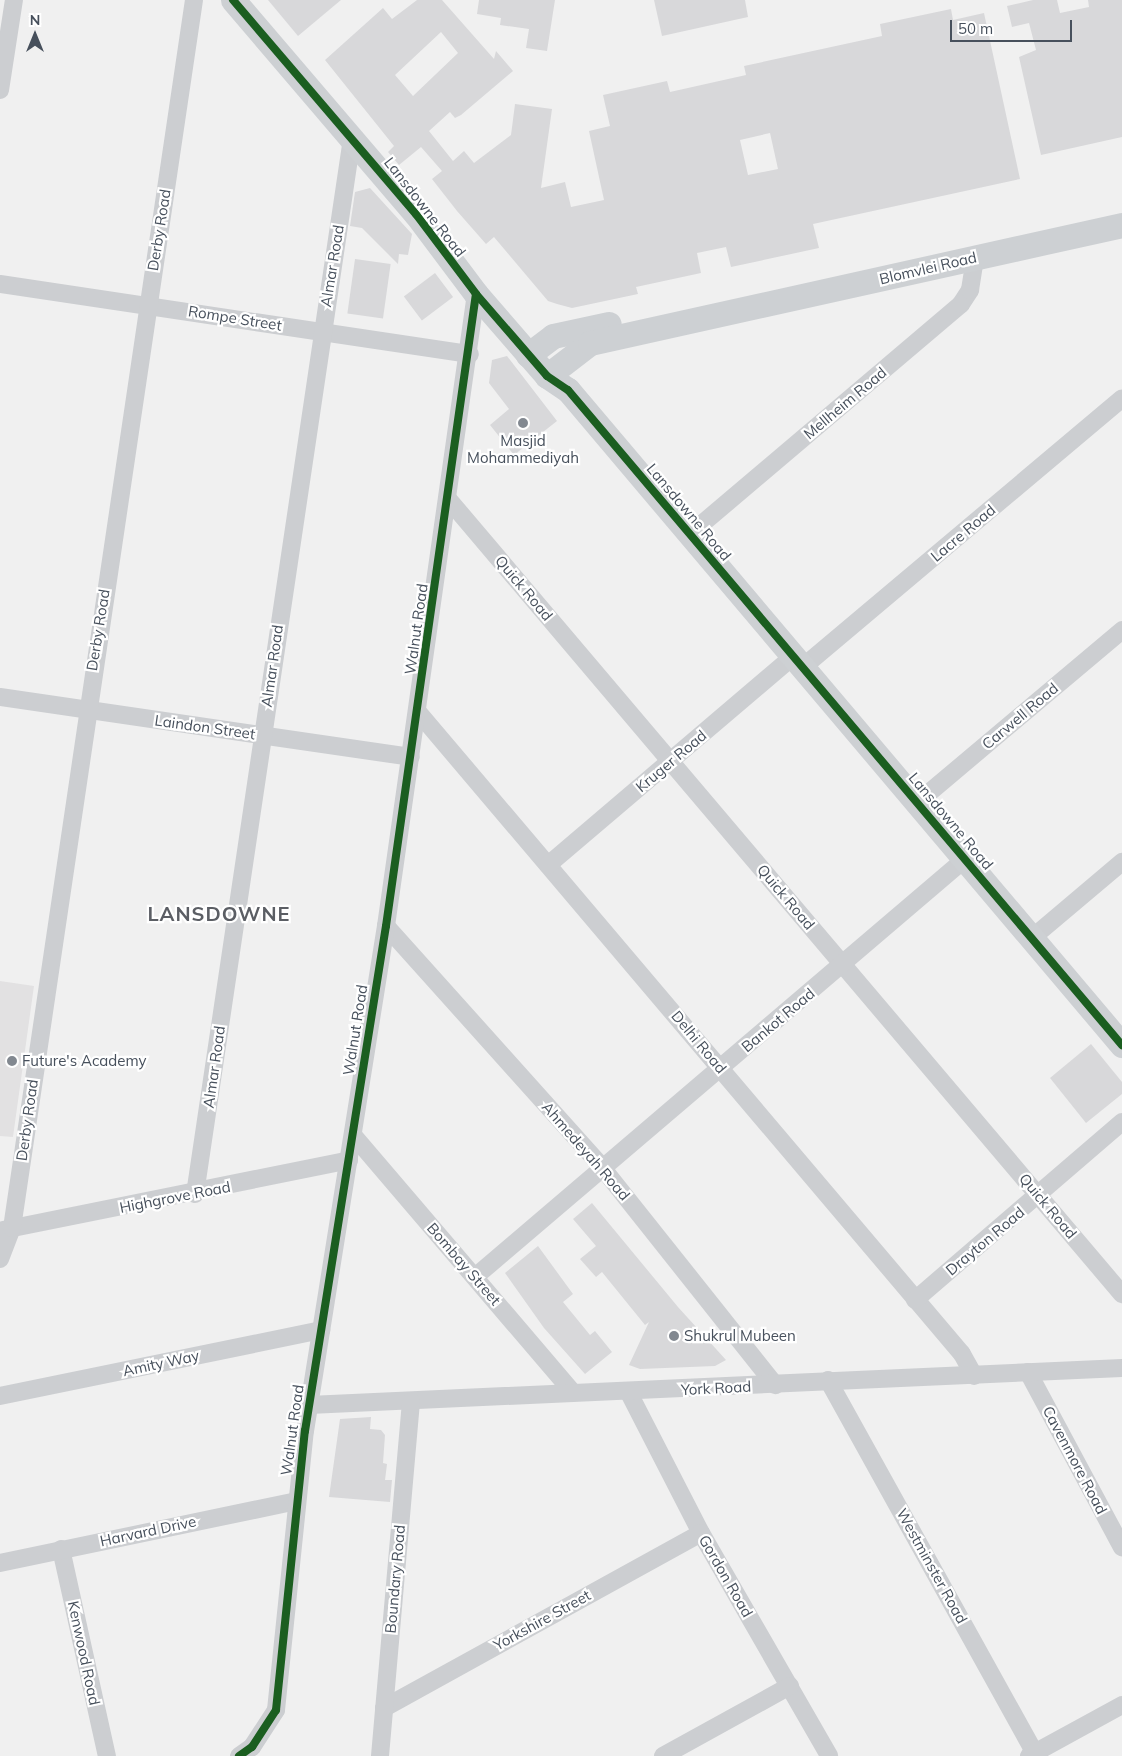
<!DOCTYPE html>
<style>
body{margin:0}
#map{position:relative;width:1122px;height:1756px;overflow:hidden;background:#f0f0f0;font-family:Mulish,sans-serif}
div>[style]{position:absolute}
.education>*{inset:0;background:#e2e1e2}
.building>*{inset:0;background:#d8d8da;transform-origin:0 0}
.street>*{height:18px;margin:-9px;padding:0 9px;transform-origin:9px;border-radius:9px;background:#ccced1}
.secondary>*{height:25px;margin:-12.5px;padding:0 12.5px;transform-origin:12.5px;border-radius:12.5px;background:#cdd0d3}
.cycleway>*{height:8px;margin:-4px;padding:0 4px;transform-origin:4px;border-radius:4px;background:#1b5e20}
.dots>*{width:14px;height:14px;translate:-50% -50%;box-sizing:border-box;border:2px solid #fff;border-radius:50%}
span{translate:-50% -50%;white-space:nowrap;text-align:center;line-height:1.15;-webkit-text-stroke:4.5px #fff;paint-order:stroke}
.street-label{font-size:15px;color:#47505c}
.poi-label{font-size:15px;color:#47505c}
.left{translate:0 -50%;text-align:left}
.district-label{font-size:20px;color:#5b5e64;font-weight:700;letter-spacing:1px}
.north{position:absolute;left:10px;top:10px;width:50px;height:50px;-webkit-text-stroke:4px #fff;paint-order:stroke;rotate:0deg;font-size:14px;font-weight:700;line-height:20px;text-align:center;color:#47505c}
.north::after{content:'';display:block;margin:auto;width:18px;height:22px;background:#47505c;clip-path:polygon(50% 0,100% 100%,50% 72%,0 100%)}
.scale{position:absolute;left:950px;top:20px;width:122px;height:22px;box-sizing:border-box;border:2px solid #47505c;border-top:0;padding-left:6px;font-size:15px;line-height:18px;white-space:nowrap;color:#47505c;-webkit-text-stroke:4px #fff;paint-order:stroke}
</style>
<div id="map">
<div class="education">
<i style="clip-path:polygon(0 981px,34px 986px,13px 1137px,0 1136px)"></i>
</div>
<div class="building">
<i style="clip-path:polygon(268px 0,341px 0,298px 36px)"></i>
<i style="clip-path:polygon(evenodd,417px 0,442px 0,494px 59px,496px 51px,513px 71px,461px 115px,455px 118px,450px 112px,429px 131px,453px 161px,464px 151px,474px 163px,511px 135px,515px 104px,552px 109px,541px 188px,565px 182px,571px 207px,604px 200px,589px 131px,610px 126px,603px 95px,667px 81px,670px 92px,746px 75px,744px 66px,882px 36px,880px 24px,951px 9px,953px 20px,984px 13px,1020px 179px,813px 224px,819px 248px,731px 267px,726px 247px,697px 253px,701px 273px,636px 287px,638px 294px,572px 308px,557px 304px,548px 301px,494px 237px,486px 244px,457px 211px,432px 179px,442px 171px,421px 147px,399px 165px,388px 152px,394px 146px,325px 60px,383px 8px,392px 19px,417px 0,441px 32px,458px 53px,413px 96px,395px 75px,441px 32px,417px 0,770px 133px,778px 169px,748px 175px,740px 140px,770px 133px)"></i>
<i style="clip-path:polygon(479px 0,555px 0,547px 51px,526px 48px,529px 29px,500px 25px,501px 18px,477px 14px)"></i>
<i style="clip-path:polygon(654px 0,745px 0,748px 17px,662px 36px)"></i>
<i style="clip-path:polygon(1033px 0,1057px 0,1060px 13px,1089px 7px,1088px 0,1122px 0,1122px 137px,1041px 155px,1019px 57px,1036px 50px,1029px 23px,1012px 27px,1007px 6px)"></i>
<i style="clip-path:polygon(370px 188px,412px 234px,408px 255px,399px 254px,398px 264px,362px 228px,350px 226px,355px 192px)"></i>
<i style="left:355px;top:259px;width:36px;height:55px;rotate:8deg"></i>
<i style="left:435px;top:273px;width:30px;height:39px;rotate:53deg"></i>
<i style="clip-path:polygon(507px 356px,557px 421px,514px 455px,490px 425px,509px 409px,489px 383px,492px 360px)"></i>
<i style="clip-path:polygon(1091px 1044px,1122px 1082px,1122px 1094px,1086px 1123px,1050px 1078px)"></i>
<i style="clip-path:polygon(592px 1203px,678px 1307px,726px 1360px,715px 1366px,640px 1369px,629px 1365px,649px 1322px,645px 1325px,602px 1272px,596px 1277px,580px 1259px,596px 1246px,573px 1219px)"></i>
<i style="clip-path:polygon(538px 1246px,573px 1294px,563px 1302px,590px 1335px,595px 1331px,612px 1352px,585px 1374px,544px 1328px,505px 1273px)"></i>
<i style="clip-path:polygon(371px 1417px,370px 1429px,381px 1430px,385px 1435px,383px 1463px,387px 1464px,385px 1480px,392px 1480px,390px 1502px,329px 1497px,340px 1419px)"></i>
</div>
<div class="street">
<i style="left:0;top:90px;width:91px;rotate:-81.2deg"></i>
<i style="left:0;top:284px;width:475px;rotate:8.5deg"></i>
<i style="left:449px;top:500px;width:1041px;rotate:49.72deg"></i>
<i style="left:690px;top:534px;width:355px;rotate:-40.3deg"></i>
<i style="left:961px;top:304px;width:17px;rotate:-57deg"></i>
<i style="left:970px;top:290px;width:33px;rotate:-81deg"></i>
<i style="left:803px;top:667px;width:417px;rotate:-40.1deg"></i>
<i style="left:0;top:697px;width:415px;rotate:8.3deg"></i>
<i style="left:418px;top:712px;width:841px;rotate:49.72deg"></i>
<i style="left:962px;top:1354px;width:25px;rotate:61deg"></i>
<i style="left:918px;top:802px;width:267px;rotate:-40.1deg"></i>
<i style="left:548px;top:865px;width:323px;rotate:-40.4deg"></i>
<i style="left:386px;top:926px;width:322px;rotate:48.1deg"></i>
<i style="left:601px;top:1166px;width:280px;rotate:51.5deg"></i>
<i style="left:1032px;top:938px;width:118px;rotate:-40.2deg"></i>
<i style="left:353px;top:1135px;width:339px;rotate:49.5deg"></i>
<i style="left:195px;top:1194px;width:1067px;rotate:-81.54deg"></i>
<i style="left:3px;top:1230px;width:353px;rotate:-11.4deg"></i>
<i style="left:0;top:1259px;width:33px;rotate:-69deg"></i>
<i style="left:12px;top:1228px;width:1241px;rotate:-81.57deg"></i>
<i style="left:476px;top:1276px;width:643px;rotate:-40.46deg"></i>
<i style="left:915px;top:1300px;width:273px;rotate:-40.7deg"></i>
<i style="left:1028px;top:1372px;width:199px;rotate:61.8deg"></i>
<i style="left:828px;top:1380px;width:427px;rotate:61deg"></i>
<i style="left:629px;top:1393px;width:157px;rotate:62.8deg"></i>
<i style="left:701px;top:1533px;width:257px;rotate:60.1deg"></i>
<i style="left:0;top:1396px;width:328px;rotate:-11.6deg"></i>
<i style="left:309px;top:1405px;width:814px;rotate:-2.61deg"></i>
<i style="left:61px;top:1549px;width:212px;rotate:77.5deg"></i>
<i style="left:0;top:1563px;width:302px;rotate:-11.8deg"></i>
<i style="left:384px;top:1708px;width:362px;rotate:-28.9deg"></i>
<i style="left:239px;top:1756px;width:16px;rotate:-35deg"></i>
<i style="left:252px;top:1747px;width:44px;rotate:-57deg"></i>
<i style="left:276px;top:1710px;width:281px;rotate:-84.1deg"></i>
<i style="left:305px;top:1431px;width:511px;rotate:-80.89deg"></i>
<i style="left:386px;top:926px;width:638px;rotate:-81.9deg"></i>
<i style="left:380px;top:1756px;width:356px;rotate:-85deg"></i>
<i style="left:663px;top:1756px;width:145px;rotate:-28.9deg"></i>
<i style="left:1029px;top:1756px;width:106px;rotate:-28.7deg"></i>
</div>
<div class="secondary">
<i style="left:233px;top:0;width:282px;rotate:49.5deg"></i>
<i style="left:416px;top:214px;width:100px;rotate:53.1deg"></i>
<i style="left:476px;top:294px;width:108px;rotate:49.1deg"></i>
<i style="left:547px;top:376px;width:25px;rotate:34deg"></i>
<i style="left:568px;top:390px;width:858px;rotate:49.78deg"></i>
<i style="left:528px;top:355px;width:31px;rotate:-37deg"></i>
<i style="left:553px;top:336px;width:57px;rotate:-12.1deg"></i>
<i style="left:547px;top:376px;width:54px;rotate:-37.5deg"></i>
<i style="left:590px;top:343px;width:545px;rotate:-12.51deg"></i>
</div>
<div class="cycleway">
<i style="left:233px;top:0;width:282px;rotate:49.5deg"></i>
<i style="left:416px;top:214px;width:100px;rotate:53.1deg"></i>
<i style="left:476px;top:294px;width:108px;rotate:49.1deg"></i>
<i style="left:547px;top:376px;width:25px;rotate:34deg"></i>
<i style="left:568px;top:390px;width:858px;rotate:49.78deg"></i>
<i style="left:239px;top:1756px;width:16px;rotate:-35deg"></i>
<i style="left:252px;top:1747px;width:44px;rotate:-57deg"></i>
<i style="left:276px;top:1710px;width:281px;rotate:-84.1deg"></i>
<i style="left:305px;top:1431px;width:511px;rotate:-80.89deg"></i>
<i style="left:386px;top:926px;width:638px;rotate:-81.9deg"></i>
</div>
<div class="dots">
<i style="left:523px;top:423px;background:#828890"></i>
<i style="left:12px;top:1061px;background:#828890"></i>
<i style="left:674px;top:1336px;background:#828890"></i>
</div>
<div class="street-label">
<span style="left:425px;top:207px;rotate:52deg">Lansdowne Road</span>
<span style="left:159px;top:230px;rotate:-81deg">Derby Road</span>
<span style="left:332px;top:266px;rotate:-81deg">Almar Road</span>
<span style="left:928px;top:268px;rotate:-13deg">Blomvlei Road</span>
<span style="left:235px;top:318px;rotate:9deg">Rompe Street</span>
<span style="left:845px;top:403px;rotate:-40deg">Mellheim Road</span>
<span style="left:689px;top:512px;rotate:50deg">Lansdowne Road</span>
<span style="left:963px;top:533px;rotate:-40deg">Lacre Road</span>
<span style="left:524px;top:588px;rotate:50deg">Quick Road</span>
<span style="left:416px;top:629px;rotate:-82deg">Walnut Road</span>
<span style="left:98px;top:630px;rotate:-81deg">Derby Road</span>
<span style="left:272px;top:666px;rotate:-82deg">Almar Road</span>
<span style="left:1020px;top:716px;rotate:-40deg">Carwell Road</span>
<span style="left:205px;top:727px;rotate:8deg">Laindon Street</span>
<span style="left:671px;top:761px;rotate:-40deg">Kruger Road</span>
<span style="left:951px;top:821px;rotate:50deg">Lansdowne Road</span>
<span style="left:786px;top:897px;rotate:50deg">Quick Road</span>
<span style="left:778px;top:1020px;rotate:-40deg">Bankot Road</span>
<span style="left:355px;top:1030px;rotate:-81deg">Walnut Road</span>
<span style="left:699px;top:1042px;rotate:50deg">Delhi Road</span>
<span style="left:214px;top:1067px;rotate:-82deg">Almar Road</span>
<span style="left:27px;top:1120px;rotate:-82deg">Derby Road</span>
<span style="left:586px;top:1151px;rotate:49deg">Ahmedeyah Road</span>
<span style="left:175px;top:1197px;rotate:-11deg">Highgrove Road</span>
<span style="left:1048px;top:1206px;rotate:50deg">Quick Road</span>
<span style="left:985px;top:1241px;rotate:-40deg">Drayton Road</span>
<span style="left:464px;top:1264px;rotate:49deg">Bombay Street</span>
<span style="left:161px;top:1363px;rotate:-12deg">Amity Way</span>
<span style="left:716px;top:1388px;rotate:-3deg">York Road</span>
<span style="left:292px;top:1430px;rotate:-82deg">Walnut Road</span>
<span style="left:1075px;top:1460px;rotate:62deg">Cavenmore Road</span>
<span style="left:148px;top:1531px;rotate:-12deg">Harvard Drive</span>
<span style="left:932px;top:1566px;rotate:61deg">Westminster Road</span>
<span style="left:726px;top:1576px;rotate:60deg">Gordon Road</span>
<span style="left:395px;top:1579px;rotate:-85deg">Boundary Road</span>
<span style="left:542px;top:1620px;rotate:-29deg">Yorkshire Street</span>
<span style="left:84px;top:1653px;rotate:78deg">Kenwood Road</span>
</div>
<div class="poi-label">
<span style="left:523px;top:449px">Masjid<br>Mohammediyah</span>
<span class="left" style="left:22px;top:1061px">Future's Academy</span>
<span class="left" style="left:684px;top:1336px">Shukrul Mubeen</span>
</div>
<div class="district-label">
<span style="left:219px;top:913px">LANSDOWNE</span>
</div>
<div class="north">N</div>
<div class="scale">50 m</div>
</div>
